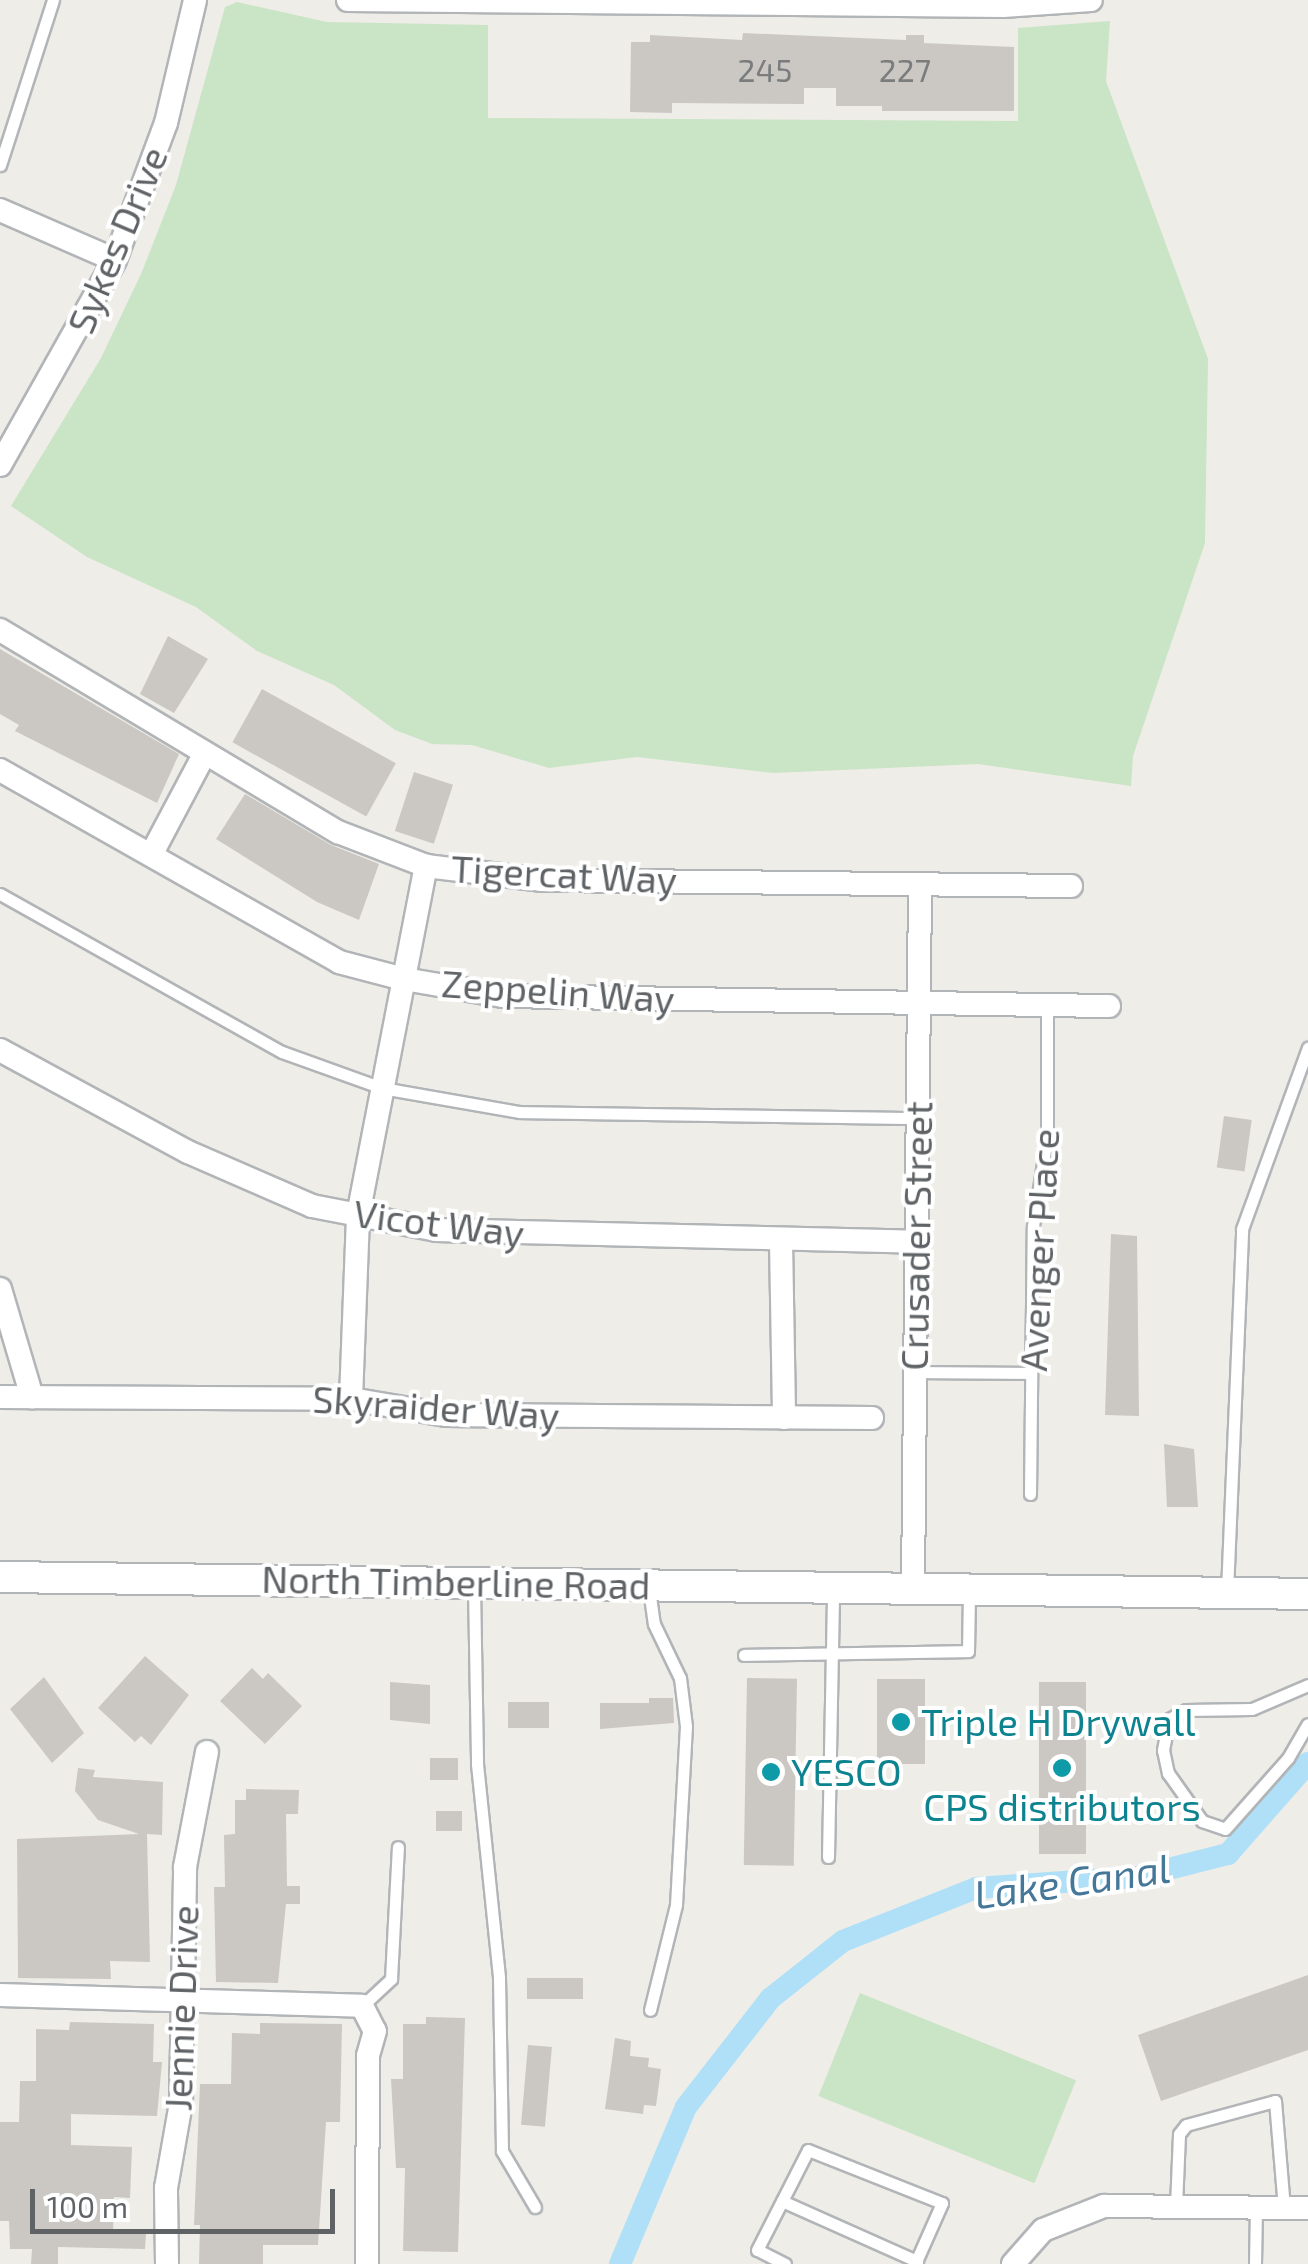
<!DOCTYPE html>
<style>
body{margin:0}
#map{position:relative;width:1308px;height:2264px;overflow:hidden;background:#efede7;font-family:"Exo 2",sans-serif}
div>[style]{position:absolute}
.green>*{inset:0;background:#cae4c6;transform-origin:0 0}
.canal>*{height:22px;margin:-11px;padding:0 11px;transform-origin:11px;border-radius:11px;background:#afe0f8}
.building>*{inset:0;background:#cbc8c4;transform-origin:0 0}
.roads{filter:drop-shadow(2px 0 #b2b5b8) drop-shadow(-2px 0 #b2b5b8) drop-shadow(0 2px #b2b5b8) drop-shadow(0 -2px #b2b5b8)}
.lane>*{height:11px;margin:-5.5px;padding:0 5.5px;transform-origin:5.5px;border-radius:5.5px;background:#fff}
.street>*{height:22px;margin:-11px;padding:0 11px;transform-origin:11px;border-radius:11px;background:#fff}
.secondary>*{height:30px;margin:-15px;padding:0 15px;transform-origin:15px;border-radius:15px;background:#fff}
.dots>*{width:28px;height:28px;translate:-50% -50%;box-sizing:border-box;border:5px solid #fff;border-radius:50%}
span{translate:-50% -50%;white-space:nowrap;text-align:center;line-height:1.15;-webkit-text-stroke:8px #fff;paint-order:stroke}
.number-label{font-size:32px;color:#7a7c7e}
.number-label span{-webkit-text-stroke-width:0}
.street-label{font-size:38px;color:#5f6366}
.culture-label{font-size:38px;color:#0d838f}
.left{translate:0 -50%;text-align:left}
.water-label{font-size:40px;color:#457798;font-style:italic}
.scale{position:absolute;left:30px;top:2189px;width:305px;height:45px;box-sizing:border-box;border:5px solid #5f6366;border-top:0;padding-left:12px;font-size:30px;line-height:35px;white-space:nowrap;color:#5f6366;-webkit-text-stroke:8px #fff;paint-order:stroke}
</style>
<div id="map">
<div class="green">
<i style="clip-path:polygon(237px 2px,327px 22px,488px 25px,488px 118px,1018px 121px,1018px 28px,1110px 21px,1106px 81px,1208px 359px,1205px 543px,1133px 756px,1131px 786px,978px 764px,773px 773px,637px 757px,549px 768px,472px 745px,432px 744px,395px 730px,334px 685px,257px 651px,196px 607px,87px 557px,11px 506px,101px 358px,141px 274px,176px 185px,225px 7px)"></i>
<i style="left:860px;top:1993px;width:233px;height:111px;rotate:22deg"></i>
</div>
<div class="canal">
<i style="left:620px;top:2264px;width:170px;rotate:-67.2deg"></i>
<i style="left:686px;top:2107px;width:138px;rotate:-52.1deg"></i>
<i style="left:771px;top:1998px;width:92px;rotate:-38.4deg"></i>
<i style="left:843px;top:1941px;width:143px;rotate:-21.7deg"></i>
<i style="left:976px;top:1888px;width:161px;rotate:-3.9deg"></i>
<i style="left:1137px;top:1877px;width:94px;rotate:-14.2deg"></i>
<i style="left:1228px;top:1854px;width:121px;rotate:-48.7deg"></i>
</div>
<div class="building">
<i style="clip-path:polygon(743px 33px,906px 40px,906px 35px,924px 35px,924px 43px,1014px 47px,1014px 111px,882px 111px,882px 106px,836px 106px,836px 88px,804px 88px,804px 104px,672px 103px,672px 113px,630px 112px,631px 42px,650px 42px,650px 35px,742px 40px)"></i>
<i style="clip-path:polygon(168px 636px,208px 659px,174px 713px,140px 694px)"></i>
<i style="clip-path:polygon(0 649px,179px 754px,157px 803px,15px 731px,19px 725px,0 714px)"></i>
<i style="left:262px;top:689px;width:153px;height:61px;rotate:29deg"></i>
<i style="left:414px;top:772px;width:41px;height:62px;rotate:18deg"></i>
<i style="clip-path:polygon(245px 794px,331px 845px,379px 864px,359px 920px,317px 902px,216px 839px)"></i>
<i style="left:1224px;top:1116px;width:28px;height:52px;rotate:8deg"></i>
<i style="clip-path:polygon(1111px 1234px,1137px 1236px,1139px 1416px,1105px 1415px)"></i>
<i style="clip-path:polygon(1164px 1444px,1194px 1449px,1198px 1507px,1167px 1507px)"></i>
<i style="clip-path:polygon(145px 1656px,189px 1695px,151px 1745px,141px 1736px,135px 1742px,98px 1708px)"></i>
<i style="clip-path:polygon(252px 1668px,263px 1679px,268px 1673px,302px 1706px,265px 1744px,220px 1701px)"></i>
<i style="clip-path:polygon(44px 1677px,84px 1733px,52px 1763px,10px 1709px)"></i>
<i style="left:747px;top:1678px;width:50px;height:187px;rotate:1deg"></i>
<i style="left:877px;top:1679px;width:48px;height:85px"></i>
<i style="clip-path:polygon(390px 1682px,430px 1685px,430px 1724px,390px 1720px)"></i>
<i style="left:1039px;top:1682px;width:47px;height:172px"></i>
<i style="clip-path:polygon(649px 1698px,673px 1698px,674px 1723px,600px 1729px,600px 1703px,649px 1703px)"></i>
<i style="left:508px;top:1702px;width:41px;height:26px"></i>
<i style="left:430px;top:1758px;width:28px;height:22px"></i>
<i style="clip-path:polygon(78px 1768px,95px 1770px,93px 1777px,163px 1782px,162px 1835px,147px 1834px,150px 1962px,110px 1961px,111px 1979px,18px 1978px,17px 1839px,139px 1834px,98px 1820px,75px 1791px)"></i>
<i style="clip-path:polygon(246px 1789px,299px 1790px,298px 1814px,286px 1814px,287px 1886px,300px 1886px,300px 1904px,286px 1904px,278px 1983px,216px 1982px,214px 1887px,225px 1887px,224px 1835px,235px 1834px,235px 1800px,246px 1800px)"></i>
<i style="left:436px;top:1811px;width:26px;height:20px"></i>
<i style="clip-path:polygon(1308px 1975px,1308px 2050px,1161px 2101px,1138px 2035px)"></i>
<i style="left:527px;top:1978px;width:56px;height:21px"></i>
<i style="clip-path:polygon(426px 2017px,465px 2018px,458px 2252px,403px 2251px,405px 2168px,396px 2168px,391px 2079px,403px 2079px,403px 2024px,426px 2024px)"></i>
<i style="clip-path:polygon(70px 2022px,154px 2024px,153px 2062px,162px 2062px,157px 2116px,71px 2114px,71px 2145px,132px 2147px,130px 2198px,114px 2197px,113px 2233px,146px 2234px,145px 2249px,58px 2247px,58px 2264px,31px 2264px,32px 2249px,10px 2249px,9px 2221px,0 2221px,0 2122px,19px 2122px,20px 2081px,36px 2081px,36px 2029px,69px 2030px)"></i>
<i style="clip-path:polygon(260px 2023px,342px 2024px,340px 2122px,326px 2122px,318px 2245px,263px 2245px,263px 2264px,199px 2264px,200px 2225px,194px 2225px,200px 2084px,231px 2084px,232px 2033px,260px 2034px)"></i>
<i style="clip-path:polygon(615px 2038px,631px 2041px,630px 2056px,649px 2058px,648px 2067px,661px 2069px,656px 2106px,644px 2105px,643px 2114px,605px 2109px)"></i>
<i style="left:528px;top:2045px;width:24px;height:80px;rotate:5deg"></i>
</div>
<div class="roads">
<div class="lane">
<i style="left:0;top:165px;width:173px;rotate:-72.2deg"></i>
<i style="left:0;top:894px;width:323px;rotate:29.3deg"></i>
<i style="left:282px;top:1052px;width:106px;rotate:19.8deg"></i>
<i style="left:382px;top:1088px;width:140px;rotate:9.9deg"></i>
<i style="left:520px;top:1112px;width:397px;rotate:0.9deg"></i>
<i style="left:915px;top:1372px;width:116px;rotate:0.5deg"></i>
<i style="left:1030px;top:1494px;width:268px;rotate:-89.4deg"></i>
<i style="left:1033px;top:1226px;width:89px;rotate:-81deg"></i>
<i style="left:1047px;top:1138px;width:132px;rotate:-90deg"></i>
<i style="left:474px;top:1587px;width:177px;rotate:89deg"></i>
<i style="left:477px;top:1764px;width:215px;rotate:84.1deg"></i>
<i style="left:499px;top:1978px;width:173px;rotate:89deg"></i>
<i style="left:502px;top:2151px;width:65px;rotate:59.5deg"></i>
<i style="left:649px;top:1589px;width:35px;rotate:82deg"></i>
<i style="left:654px;top:1624px;width:60px;rotate:64.3deg"></i>
<i style="left:680px;top:1678px;width:48px;rotate:82.9deg"></i>
<i style="left:686px;top:1726px;width:179px;rotate:93.2deg"></i>
<i style="left:676px;top:1905px;width:108px;rotate:103.9deg"></i>
<i style="left:1227px;top:1592px;width:363px;rotate:-87.6deg"></i>
<i style="left:1242px;top:1229px;width:193px;rotate:-70deg"></i>
<i style="left:744px;top:1655px;width:224px;rotate:-1deg"></i>
<i style="left:968px;top:1651px;width:58px;rotate:-89deg"></i>
<i style="left:1308px;top:1685px;width:61px;rotate:156.8deg"></i>
<i style="left:1252px;top:1709px;width:66px;rotate:179.1deg"></i>
<i style="left:1186px;top:1710px;width:19px;rotate:152deg"></i>
<i style="left:1169px;top:1719px;width:32px;rotate:101deg"></i>
<i style="left:1163px;top:1750px;width:24px;rotate:78deg"></i>
<i style="left:1168px;top:1773px;width:59px;rotate:54.7deg"></i>
<i style="left:1202px;top:1821px;width:24px;rotate:19deg"></i>
<i style="left:1225px;top:1829px;width:95px;rotate:-48.4deg"></i>
<i style="left:1288px;top:1758px;width:39px;rotate:-60deg"></i>
<i style="left:828px;top:1857px;width:266px;rotate:-88.9deg"></i>
<i style="left:362px;top:2006px;width:40px;rotate:-43deg"></i>
<i style="left:391px;top:1979px;width:132px;rotate:-87deg"></i>
<i style="left:782px;top:2201px;width:148px;rotate:24deg"></i>
<i style="left:1176px;top:2206px;width:72px;rotate:-87.6deg"></i>
<i style="left:1179px;top:2134px;width:11px;rotate:-52deg"></i>
<i style="left:1186px;top:2125px;width:92px;rotate:-15.1deg"></i>
<i style="left:1275px;top:2101px;width:107px;rotate:85.2deg"></i>
<i style="left:785px;top:2264px;width:31px;rotate:-153deg"></i>
<i style="left:757px;top:2250px;width:112px;rotate:-63deg"></i>
<i style="left:808px;top:2150px;width:144px;rotate:21.6deg"></i>
<i style="left:942px;top:2203px;width:67px;rotate:113.9deg"></i>
<i style="left:1255px;top:2264px;width:56px;rotate:-89deg"></i>
</div>
<div class="street">
<i style="left:348px;top:0;width:655px;rotate:0.52deg"></i>
<i style="left:1003px;top:6px;width:88px;rotate:-3.9deg"></i>
<i style="left:0;top:210px;width:125px;rotate:23.5deg"></i>
<i style="left:0;top:465px;width:235px;rotate:-60.7deg"></i>
<i style="left:115px;top:260px;width:146px;rotate:-69.6deg"></i>
<i style="left:166px;top:123px;width:126px;rotate:-76.7deg"></i>
<i style="left:0;top:630px;width:394px;rotate:30.9deg"></i>
<i style="left:338px;top:832px;width:94px;rotate:21.1deg"></i>
<i style="left:426px;top:866px;width:116px;rotate:6.9deg"></i>
<i style="left:541px;top:880px;width:530px;rotate:0.65deg"></i>
<i style="left:0;top:770px;width:390px;rotate:29.5deg"></i>
<i style="left:339px;top:962px;width:67px;rotate:14.7deg"></i>
<i style="left:404px;top:979px;width:100px;rotate:9.7deg"></i>
<i style="left:503px;top:996px;width:606px;rotate:0.95deg"></i>
<i style="left:151px;top:855px;width:113px;rotate:-62.1deg"></i>
<i style="left:0;top:1050px;width:214px;rotate:28.5deg"></i>
<i style="left:188px;top:1152px;width:135px;rotate:23.5deg"></i>
<i style="left:312px;top:1206px;width:127px;rotate:10.9deg"></i>
<i style="left:437px;top:1230px;width:479px;rotate:1.4deg"></i>
<i style="left:781px;top:1241px;width:177px;rotate:89deg"></i>
<i style="left:0;top:1289px;width:113px;rotate:73.5deg"></i>
<i style="left:0;top:1397px;width:351px;rotate:0.3deg"></i>
<i style="left:351px;top:1399px;width:96px;rotate:9.6deg"></i>
<i style="left:446px;top:1415px;width:426px;rotate:0.4deg"></i>
<i style="left:351px;top:1399px;width:184px;rotate:-87.8deg"></i>
<i style="left:358px;top:1215px;width:356px;rotate:-79deg"></i>
<i style="left:913px;top:1588px;width:704px;rotate:-89.43deg"></i>
<i style="left:0;top:1995px;width:362px;rotate:1.7deg"></i>
<i style="left:362px;top:2006px;width:28px;rotate:63deg"></i>
<i style="left:375px;top:2031px;width:26px;rotate:106deg"></i>
<i style="left:368px;top:2056px;width:208px;rotate:90.3deg"></i>
<i style="left:167px;top:2264px;width:76px;rotate:-90.8deg"></i>
<i style="left:166px;top:2188px;width:86px;rotate:-80deg"></i>
<i style="left:181px;top:2103px;width:236px;rotate:-89deg"></i>
<i style="left:185px;top:1867px;width:117px;rotate:-79.2deg"></i>
<i style="left:1013px;top:2264px;width:45px;rotate:-48.6deg"></i>
<i style="left:1043px;top:2230px;width:66px;rotate:-21.5deg"></i>
<i style="left:1104px;top:2206px;width:204px;rotate:0.6deg"></i>
</div>
<div class="secondary">
<i style="left:0;top:1577px;width:1308px;rotate:0.74deg"></i>
</div>
</div>
<div class="dots">
<i style="left:901px;top:1722px;background:#0f9aa8"></i>
<i style="left:1062px;top:1768px;background:#0f9aa8"></i>
<i style="left:771px;top:1772px;background:#0f9aa8"></i>
</div>
<div class="number-label">
<span style="left:765px;top:69px">245</span>
<span style="left:905px;top:69px">227</span>
</div>
<div class="street-label">
<span style="left:117px;top:240px;rotate:-67deg">Sykes Drive</span>
<span style="left:564px;top:874px;rotate:3deg">Tigercat Way</span>
<span style="left:558px;top:991px;rotate:4deg">Zeppelin Way</span>
<span style="left:439px;top:1223px;rotate:7deg">Vicot Way</span>
<span style="left:916px;top:1236px;rotate:-89deg">Crusader Street</span>
<span style="left:1039px;top:1250px;rotate:-87deg">Avenger Place</span>
<span style="left:436px;top:1407px;rotate:4deg">Skyraider Way</span>
<span style="left:456px;top:1582px;rotate:1deg">North Timberline Road</span>
<span style="left:181px;top:2008px;rotate:-88deg">Jennie Drive</span>
</div>
<div class="culture-label">
<span class="left" style="left:921px;top:1722px">Triple H Drywall</span>
<span class="left" style="left:791px;top:1772px">YESCO</span>
<span style="left:1062px;top:1807px">CPS distributors</span>
</div>
<div class="water-label">
<span style="left:1072px;top:1880px;rotate:-8deg">Lake Canal</span>
</div>
<div class="scale">100 m</div>
</div>
